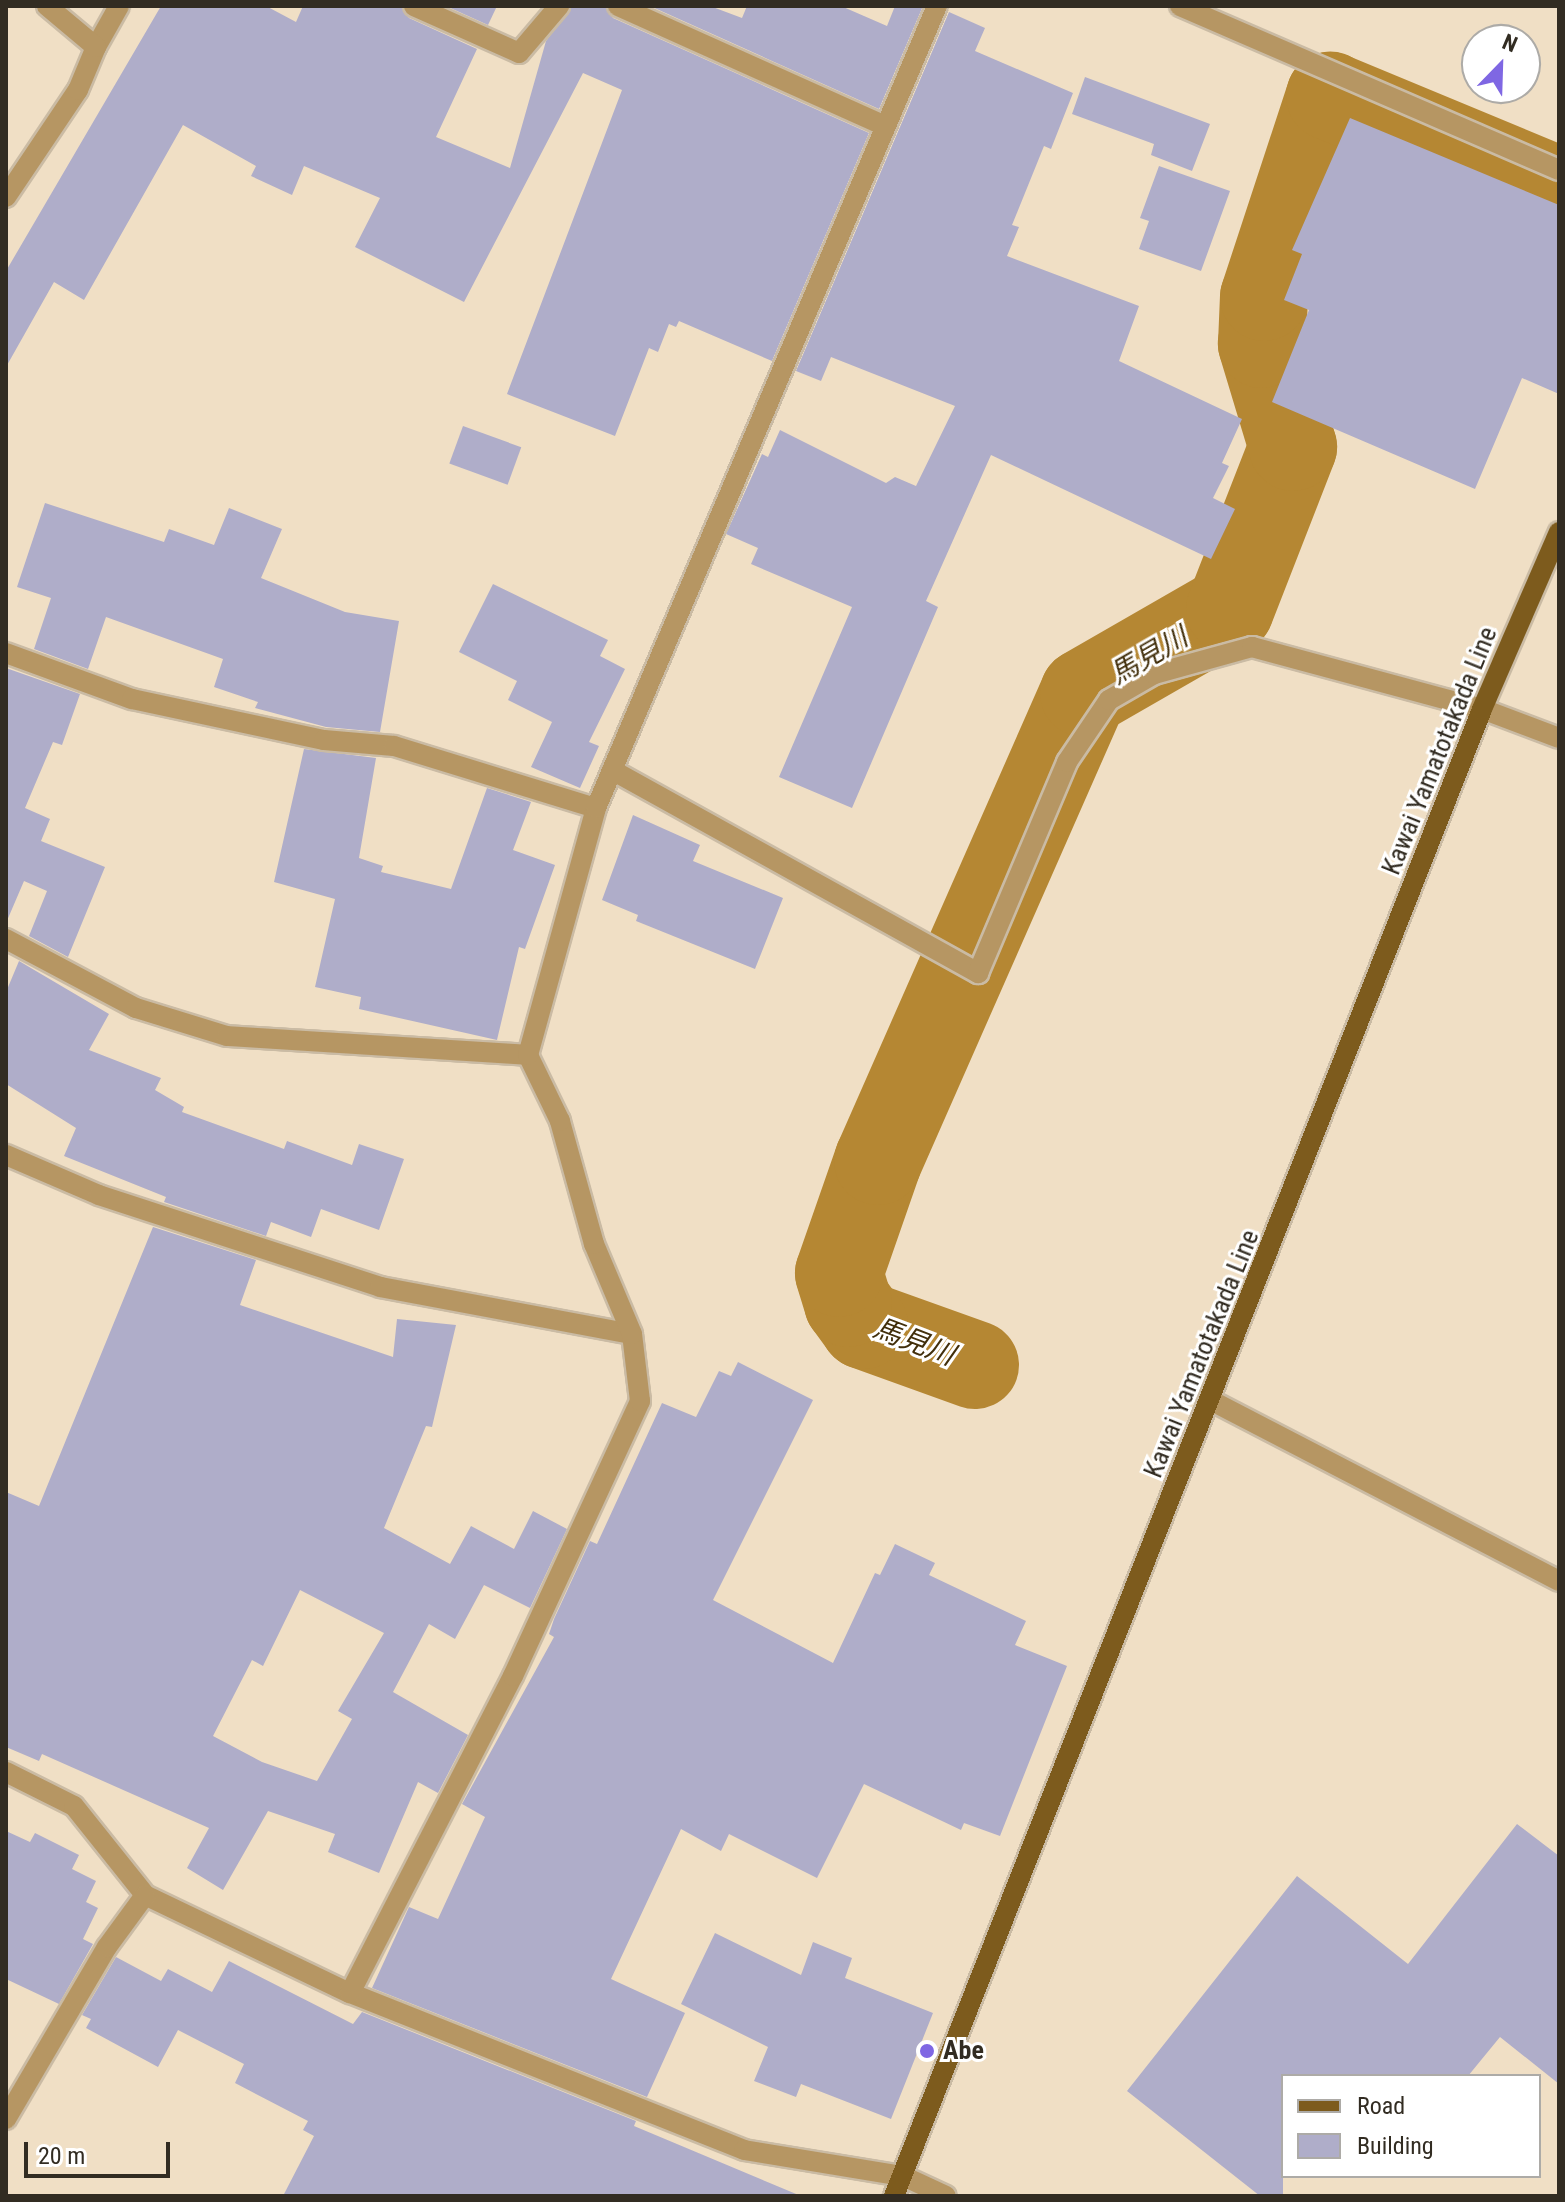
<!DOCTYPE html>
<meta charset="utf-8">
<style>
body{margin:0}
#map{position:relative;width:1565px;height:2202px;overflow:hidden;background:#f0dfc5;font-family:"Roboto Condensed","Noto Sans JP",sans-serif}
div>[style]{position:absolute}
.river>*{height:88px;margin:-44px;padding:0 44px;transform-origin:44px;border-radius:44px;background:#b58733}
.building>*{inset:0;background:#afadc9;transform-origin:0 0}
.roads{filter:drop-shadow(2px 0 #cabba4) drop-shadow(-2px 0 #cabba4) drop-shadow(0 2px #cabba4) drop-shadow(0 -2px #cabba4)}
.minor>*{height:20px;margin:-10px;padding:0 10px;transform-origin:10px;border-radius:10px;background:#b69663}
.major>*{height:20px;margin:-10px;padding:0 10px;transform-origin:10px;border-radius:10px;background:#7d5b1d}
.dots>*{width:22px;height:22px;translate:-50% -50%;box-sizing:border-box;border:4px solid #fff;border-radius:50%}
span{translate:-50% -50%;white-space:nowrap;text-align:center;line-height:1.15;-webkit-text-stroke:6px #fff;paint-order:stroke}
.street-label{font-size:26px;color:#322c22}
.poi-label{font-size:26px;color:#322c22;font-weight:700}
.left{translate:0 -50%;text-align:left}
.water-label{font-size:28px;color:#422f0b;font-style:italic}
.frame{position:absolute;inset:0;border:8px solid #322c22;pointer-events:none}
.legend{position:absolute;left:1281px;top:2074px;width:260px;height:104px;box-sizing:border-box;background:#fff;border:2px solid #adaba7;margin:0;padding:10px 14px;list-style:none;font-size:24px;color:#322c22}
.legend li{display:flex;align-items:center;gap:16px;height:40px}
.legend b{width:40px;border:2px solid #adaba7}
.north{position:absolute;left:1461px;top:24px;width:80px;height:80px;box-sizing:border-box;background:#fff;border:2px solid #adaba7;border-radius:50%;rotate:23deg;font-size:22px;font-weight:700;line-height:32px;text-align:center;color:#322c22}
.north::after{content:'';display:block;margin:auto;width:28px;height:36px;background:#7f67e3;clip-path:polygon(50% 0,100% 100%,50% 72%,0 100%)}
.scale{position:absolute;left:24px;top:2142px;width:146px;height:36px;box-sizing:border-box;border:4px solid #322c22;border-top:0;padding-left:10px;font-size:24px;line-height:28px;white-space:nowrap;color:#322c22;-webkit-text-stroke:6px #fff;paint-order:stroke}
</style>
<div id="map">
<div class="river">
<i style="left:975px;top:1365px;width:118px;rotate:-160.2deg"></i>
<i style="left:864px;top:1325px;width:27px;rotate:-126deg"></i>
<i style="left:848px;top:1303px;width:31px;rotate:-107deg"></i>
<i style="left:839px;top:1273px;width:119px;rotate:-70.8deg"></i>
<i style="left:878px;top:1161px;width:511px;rotate:-66.24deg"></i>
<i style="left:1084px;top:693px;width:168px;rotate:-29.9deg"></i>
<i style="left:1230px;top:609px;width:174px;rotate:-68.7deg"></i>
<i style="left:1293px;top:447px;width:108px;rotate:-106.8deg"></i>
<i style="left:1262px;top:344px;width:47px;rotate:-87.6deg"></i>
<i style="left:1264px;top:297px;width:212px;rotate:-71.8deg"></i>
<i style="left:1330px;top:96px;width:248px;rotate:22.5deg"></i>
</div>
<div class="building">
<i style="clip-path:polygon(161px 6px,266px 6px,296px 22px,303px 6px,401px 6px,409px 18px,477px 49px,436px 137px,510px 168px,546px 41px,572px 6px,605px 6px,613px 18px,869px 133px,772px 361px,679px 321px,676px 327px,669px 324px,658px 352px,649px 348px,615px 436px,507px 394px,622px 90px,583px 73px,464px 302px,355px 247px,380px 198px,304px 166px,292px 195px,251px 176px,256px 166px,183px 125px,84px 300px,54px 282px,6px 367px,6px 271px)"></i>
<i style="clip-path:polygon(446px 6px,497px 6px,488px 25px)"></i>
<i style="clip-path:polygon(650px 6px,710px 6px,742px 18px,747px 6px,841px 6px,887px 26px,895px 6px,923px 6px,879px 109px)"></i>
<i style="clip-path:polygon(949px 12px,985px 28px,975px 51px,1073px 93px,1051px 149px,1044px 146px,1012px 225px,1019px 227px,1007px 256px,1139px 306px,1119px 361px,1242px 419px,1222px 463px,1229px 466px,1213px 498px,1235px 509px,1211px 559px,991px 455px,926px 601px,938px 607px,852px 808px,779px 777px,852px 607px,751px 564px,758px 548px,726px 534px,762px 454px,768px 457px,780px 430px,886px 483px,895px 477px,916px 486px,955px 406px,831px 357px,821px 381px,796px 371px)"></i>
<i style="clip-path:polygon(1085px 77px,1210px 124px,1192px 171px,1151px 155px,1154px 144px,1072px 114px)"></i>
<i style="clip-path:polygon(1350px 118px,1559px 205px,1559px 394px,1522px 378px,1475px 489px,1272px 402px,1309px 310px,1284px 300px,1302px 254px,1292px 250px)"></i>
<i style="clip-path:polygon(1159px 166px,1230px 191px,1201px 271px,1139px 249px,1149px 221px,1140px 218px)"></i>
<i style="left:463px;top:426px;width:62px;height:40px;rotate:20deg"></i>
<i style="clip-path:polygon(45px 503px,164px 542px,169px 529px,214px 545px,229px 508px,282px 529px,261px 578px,345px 612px,399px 621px,380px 732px,326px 727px,255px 708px,258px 702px,214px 687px,223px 659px,106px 617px,88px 669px,34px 649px,51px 598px,17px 587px)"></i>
<i style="clip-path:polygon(493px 584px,608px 640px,600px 656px,625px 669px,589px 742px,599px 746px,580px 788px,531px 767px,552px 722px,508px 700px,517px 681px,459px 652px)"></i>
<i style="clip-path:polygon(6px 668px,80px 694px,62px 745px,53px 742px,25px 808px,50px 819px,41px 841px,105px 867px,68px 957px,29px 936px,47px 891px,24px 881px,6px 923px)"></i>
<i style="clip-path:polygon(304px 749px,376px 758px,359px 858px,383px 866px,381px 872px,451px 889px,487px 788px,531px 802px,513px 850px,555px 865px,525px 949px,519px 947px,497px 1040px,359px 1009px,361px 997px,315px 987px,335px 899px,274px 882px)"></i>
<i style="clip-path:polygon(633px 815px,700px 845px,693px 861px,783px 898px,755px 969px,636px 921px,638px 915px,602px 900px)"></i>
<i style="clip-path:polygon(19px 961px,109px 1014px,89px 1050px,161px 1078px,155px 1090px,184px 1107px,182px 1112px,284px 1149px,287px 1141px,352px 1165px,359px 1144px,404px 1159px,379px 1230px,321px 1209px,311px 1237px,271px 1222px,266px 1236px,164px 1202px,166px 1197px,64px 1156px,76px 1128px,6px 1084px,6px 992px)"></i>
<i style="clip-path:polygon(evenodd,153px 1227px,256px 1260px,240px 1305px,393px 1357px,397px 1319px,456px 1325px,432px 1427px,426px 1426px,384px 1528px,450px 1564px,471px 1526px,514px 1549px,533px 1511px,567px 1529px,530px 1608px,484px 1585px,455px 1639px,429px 1624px,393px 1692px,468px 1735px,438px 1793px,418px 1782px,379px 1873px,328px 1852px,335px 1834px,268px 1811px,223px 1890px,187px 1868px,209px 1828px,42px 1754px,39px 1761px,6px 1747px,6px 1492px,39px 1506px,153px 1227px,300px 1590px,384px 1633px,338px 1711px,352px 1719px,317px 1781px,262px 1762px,213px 1736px,252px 1660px,263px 1666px,300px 1590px)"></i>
<i style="clip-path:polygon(738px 1362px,813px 1400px,713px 1600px,833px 1663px,875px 1573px,880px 1575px,895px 1544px,935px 1563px,929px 1575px,1026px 1621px,1015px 1645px,1067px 1666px,1000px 1836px,964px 1823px,961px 1830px,864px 1784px,817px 1878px,729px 1834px,721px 1851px,681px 1829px,611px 1979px,685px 2013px,647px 2097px,372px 1988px,409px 1907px,438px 1919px,485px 1817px,462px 1804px,554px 1637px,549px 1634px,554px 1619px,590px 1541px,597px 1544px,662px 1403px,696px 1417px,719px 1371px,731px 1376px)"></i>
<i style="clip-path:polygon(1517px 1824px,1559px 1856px,1559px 2084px,1500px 2037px,1468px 2076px,1283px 2076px,1283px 2196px,1260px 2196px,1127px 2091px,1297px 1876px,1408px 1964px)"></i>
<i style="clip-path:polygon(6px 1831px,30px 1842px,35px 1833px,79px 1855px,72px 1869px,96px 1881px,86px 1902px,98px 1908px,83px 1939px,93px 1944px,59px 2004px,6px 1979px)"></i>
<i style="clip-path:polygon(715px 1933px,801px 1975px,813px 1942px,852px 1958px,845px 1978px,933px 2013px,891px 2119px,801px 2084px,796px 2097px,754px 2081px,768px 2047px,681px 2004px)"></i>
<i style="clip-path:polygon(116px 1957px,161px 1981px,168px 1969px,212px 1992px,229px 1961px,353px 2024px,362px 2012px,636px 2121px,634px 2126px,801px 2196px,283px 2196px,314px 2136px,303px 2130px,308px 2121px,235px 2083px,244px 2064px,178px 2030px,158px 2067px,86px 2028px,91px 2019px,82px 2015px)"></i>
</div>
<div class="roads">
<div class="minor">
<i style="left:414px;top:6px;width:115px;rotate:24.1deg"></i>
<i style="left:519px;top:53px;width:62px;rotate:-49.6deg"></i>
<i style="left:618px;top:6px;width:293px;rotate:24.2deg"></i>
<i style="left:1180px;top:6px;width:413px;rotate:23.4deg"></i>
<i style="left:96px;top:47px;width:47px;rotate:-60.7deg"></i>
<i style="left:6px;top:197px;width:129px;rotate:-56.1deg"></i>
<i style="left:78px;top:90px;width:47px;rotate:-67.3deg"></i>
<i style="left:96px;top:47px;width:64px;rotate:-140.1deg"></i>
<i style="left:6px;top:653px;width:134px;rotate:20.1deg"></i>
<i style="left:132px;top:699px;width:196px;rotate:12.1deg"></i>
<i style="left:324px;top:740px;width:70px;rotate:4.9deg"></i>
<i style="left:394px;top:746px;width:211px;rotate:17.1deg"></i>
<i style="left:612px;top:770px;width:419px;rotate:29deg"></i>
<i style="left:978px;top:973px;width:229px;rotate:-67.1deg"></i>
<i style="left:1067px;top:762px;width:75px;rotate:-55.9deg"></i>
<i style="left:1109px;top:700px;width:52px;rotate:-30deg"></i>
<i style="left:1154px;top:674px;width:102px;rotate:-15.4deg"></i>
<i style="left:1252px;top:647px;width:238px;rotate:15.1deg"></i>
<i style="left:1482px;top:709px;width:82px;rotate:20.6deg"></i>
<i style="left:6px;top:939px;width:147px;rotate:28deg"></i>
<i style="left:136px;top:1008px;width:95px;rotate:17.1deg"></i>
<i style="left:227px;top:1036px;width:302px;rotate:3.6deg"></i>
<i style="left:6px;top:1155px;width:101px;rotate:23.3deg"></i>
<i style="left:99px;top:1195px;width:296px;rotate:18.1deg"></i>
<i style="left:380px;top:1287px;width:256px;rotate:10.6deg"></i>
<i style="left:1212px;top:1401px;width:391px;rotate:27.4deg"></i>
<i style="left:6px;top:1772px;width:76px;rotate:26.6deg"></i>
<i style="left:74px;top:1806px;width:114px;rotate:51.4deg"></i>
<i style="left:145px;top:1895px;width:227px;rotate:25.6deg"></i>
<i style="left:350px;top:1993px;width:424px;rotate:21.7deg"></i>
<i style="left:744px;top:2150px;width:161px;rotate:9.3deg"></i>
<i style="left:903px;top:2176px;width:47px;rotate:24.9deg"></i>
<i style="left:350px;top:1993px;width:356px;rotate:-62.8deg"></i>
<i style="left:513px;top:1676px;width:303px;rotate:-65.2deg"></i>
<i style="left:640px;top:1401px;width:67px;rotate:-96.8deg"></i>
<i style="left:632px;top:1334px;width:98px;rotate:-112.9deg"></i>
<i style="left:594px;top:1244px;width:128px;rotate:-105.5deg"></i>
<i style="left:560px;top:1121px;width:73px;rotate:-115.9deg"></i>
<i style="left:528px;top:1055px;width:256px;rotate:-74.6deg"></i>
<i style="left:596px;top:808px;width:871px;rotate:-66.97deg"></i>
<i style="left:6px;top:2119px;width:199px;rotate:-59.6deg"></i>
<i style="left:107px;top:1947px;width:64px;rotate:-53.8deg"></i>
</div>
<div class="major">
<i style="left:894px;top:2196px;width:1599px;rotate:-68.42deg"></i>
<i style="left:1482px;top:709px;width:193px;rotate:-66.5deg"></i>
</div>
</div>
<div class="dots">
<i style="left:927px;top:2051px;background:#7f67e3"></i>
</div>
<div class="street-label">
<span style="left:1440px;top:751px;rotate:-68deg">Kawai Yamatotakada Line</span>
<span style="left:1202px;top:1354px;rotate:-68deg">Kawai Yamatotakada Line</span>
</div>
<div class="poi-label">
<span class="left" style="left:943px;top:2051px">Abe</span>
</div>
<div class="water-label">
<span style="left:1149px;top:656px;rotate:-30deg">馬見川</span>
<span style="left:914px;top:1342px;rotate:21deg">馬見川</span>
</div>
<div class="frame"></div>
<ul class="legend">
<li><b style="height:10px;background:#7d5b1d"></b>Road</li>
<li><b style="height:22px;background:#afadc9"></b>Building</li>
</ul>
<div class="north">N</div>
<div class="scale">20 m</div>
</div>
